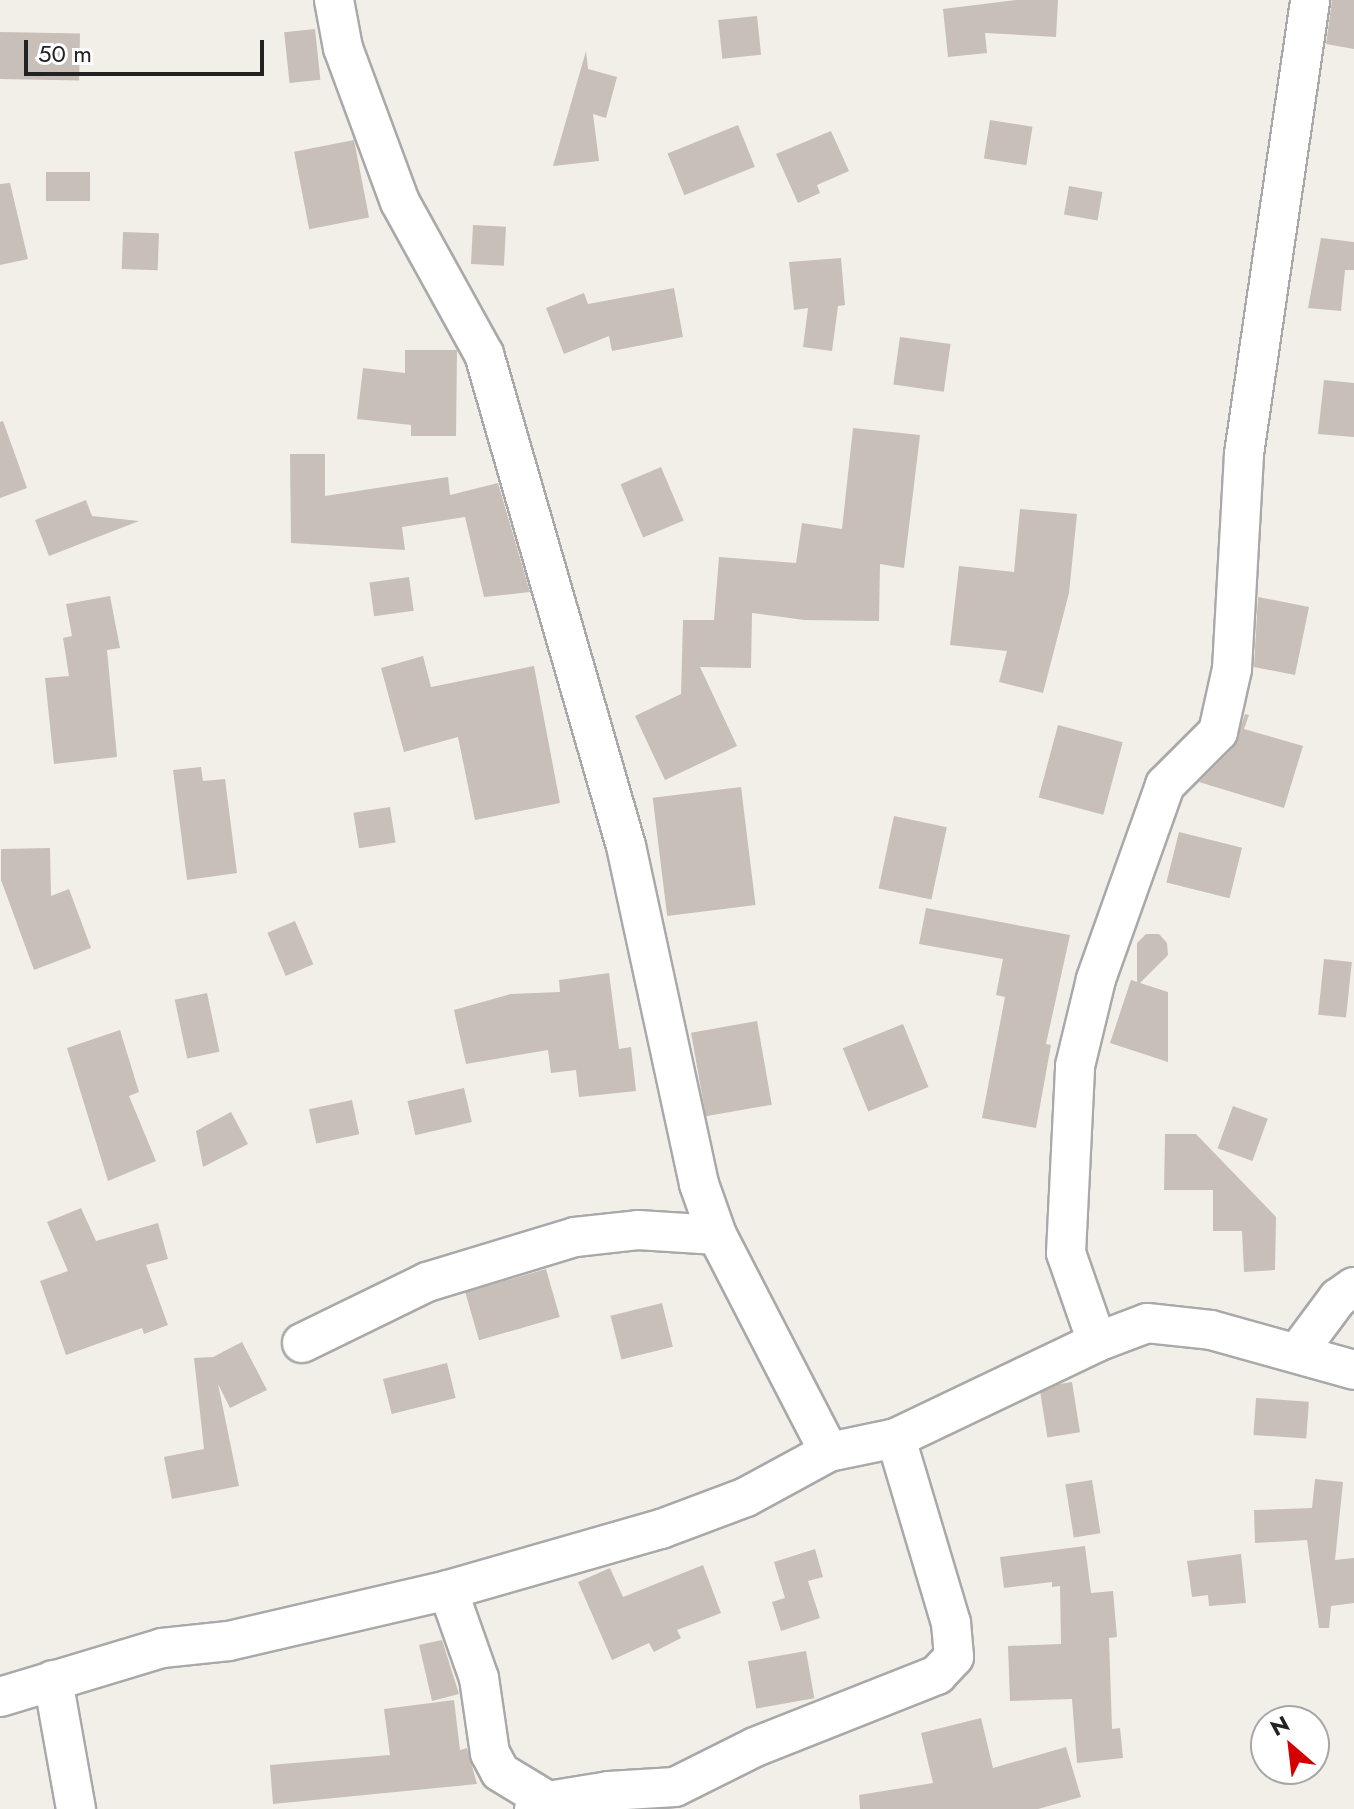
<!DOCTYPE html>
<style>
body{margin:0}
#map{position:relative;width:1354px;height:1809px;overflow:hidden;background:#f2efe9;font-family:Jost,sans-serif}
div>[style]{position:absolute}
.building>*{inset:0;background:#c7bfb8;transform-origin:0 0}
.roads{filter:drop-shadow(2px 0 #a9a9a9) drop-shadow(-2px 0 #a9a9a9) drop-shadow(0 2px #a9a9a9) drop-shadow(0 -2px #a9a9a9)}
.minor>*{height:38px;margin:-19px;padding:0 19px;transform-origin:19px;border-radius:19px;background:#fff}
span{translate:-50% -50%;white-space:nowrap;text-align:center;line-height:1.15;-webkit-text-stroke:8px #fff;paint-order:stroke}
.north{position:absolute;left:1250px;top:1705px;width:80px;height:80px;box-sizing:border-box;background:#fff;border:2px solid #a7a7a7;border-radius:50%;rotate:332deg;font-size:22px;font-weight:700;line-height:32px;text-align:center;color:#222}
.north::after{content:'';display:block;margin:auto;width:28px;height:36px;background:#d40000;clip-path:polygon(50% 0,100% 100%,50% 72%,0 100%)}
.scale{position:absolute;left:24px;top:40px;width:240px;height:36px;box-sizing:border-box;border:4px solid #222;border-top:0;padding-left:10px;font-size:24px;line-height:28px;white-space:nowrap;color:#222;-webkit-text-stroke:6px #fff;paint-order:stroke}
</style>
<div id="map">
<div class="building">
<i style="clip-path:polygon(1016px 0,1058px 0,1056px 37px,985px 33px,987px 53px,948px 57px,943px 9px)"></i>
<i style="clip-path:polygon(1332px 0,1354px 0,1354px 49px,1326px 44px)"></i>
<i style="left:757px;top:16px;width:39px;height:39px;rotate:84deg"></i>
<i style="left:315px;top:29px;width:51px;height:31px;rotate:84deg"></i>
<i style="left:0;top:32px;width:80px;height:47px;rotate:1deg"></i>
<i style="clip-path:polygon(586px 51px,588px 69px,617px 77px,606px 118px,593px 114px,599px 161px,553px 166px)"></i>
<i style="left:990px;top:120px;width:43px;height:39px;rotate:9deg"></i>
<i style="left:738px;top:125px;width:45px;height:76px;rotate:68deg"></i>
<i style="clip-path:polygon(831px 131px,849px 171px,817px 185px,820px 193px,798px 203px,776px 154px)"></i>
<i style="left:354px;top:140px;width:79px;height:61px;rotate:79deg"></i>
<i style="left:46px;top:172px;width:44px;height:29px"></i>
<i style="clip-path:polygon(10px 183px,28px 259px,0 265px,0 184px)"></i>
<i style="left:1069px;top:186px;width:34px;height:29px;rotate:10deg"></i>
<i style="left:473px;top:225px;width:33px;height:39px;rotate:3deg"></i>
<i style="left:123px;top:232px;width:36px;height:37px;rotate:2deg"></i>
<i style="clip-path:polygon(1321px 238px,1354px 242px,1354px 270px,1345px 270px,1341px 311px,1308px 308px)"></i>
<i style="clip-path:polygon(841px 258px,845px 305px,838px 306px,832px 351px,803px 347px,808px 308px,794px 310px,789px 262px)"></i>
<i style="clip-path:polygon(674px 288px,683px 337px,612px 351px,609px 336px,564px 354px,546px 308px,584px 293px,588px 304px)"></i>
<i style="left:900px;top:337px;width:51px;height:48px;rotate:8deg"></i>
<i style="clip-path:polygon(405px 350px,457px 350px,456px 436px,411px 436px,411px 425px,357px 419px,363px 368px,405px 373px)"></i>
<i style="clip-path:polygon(1324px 380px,1354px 383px,1354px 437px,1318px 434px)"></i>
<i style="clip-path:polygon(3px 421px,27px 488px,0 498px,0 422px)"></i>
<i style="clip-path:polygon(853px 428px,920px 435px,904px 568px,880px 564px,879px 621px,804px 620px,752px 613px,751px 668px,700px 667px,737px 746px,665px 780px,635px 716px,681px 694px,683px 620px,714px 620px,719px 557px,796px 563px,802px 523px,842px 529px)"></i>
<i style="clip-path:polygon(290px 454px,325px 454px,325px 496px,448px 477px,450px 495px,498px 483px,530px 592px,484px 597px,465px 517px,402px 527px,405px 550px,291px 543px)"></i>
<i style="left:661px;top:467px;width:58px;height:44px;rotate:67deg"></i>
<i style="clip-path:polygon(86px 500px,92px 516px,139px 521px,49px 556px,35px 520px)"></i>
<i style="clip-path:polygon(1020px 509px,1077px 514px,1069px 593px,1043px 693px,999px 682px,1007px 651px,950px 645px,959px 566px,1014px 572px)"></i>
<i style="left:409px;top:577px;width:34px;height:40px;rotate:82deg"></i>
<i style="clip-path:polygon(110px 596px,120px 648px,107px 650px,117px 757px,54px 764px,45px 678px,69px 676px,63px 638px,72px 636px,66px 604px)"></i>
<i style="clip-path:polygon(1258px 597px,1309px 607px,1295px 675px,1254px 667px)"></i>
<i style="clip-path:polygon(423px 656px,431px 687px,534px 666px,560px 803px,475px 820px,458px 737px,404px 752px,381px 668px)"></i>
<i style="clip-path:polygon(1245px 714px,1249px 715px,1244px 729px,1303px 746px,1284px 808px,1199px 782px,1234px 747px)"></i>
<i style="left:1058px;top:725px;width:67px;height:75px;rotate:15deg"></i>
<i style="clip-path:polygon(201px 767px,203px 781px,225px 779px,237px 873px,187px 880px,173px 770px)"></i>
<i style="left:741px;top:787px;width:119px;height:89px;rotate:83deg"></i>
<i style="left:390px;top:807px;width:36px;height:37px;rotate:81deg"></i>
<i style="left:894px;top:816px;width:54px;height:74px;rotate:12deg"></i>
<i style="left:1179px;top:832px;width:65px;height:52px;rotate:14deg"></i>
<i style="clip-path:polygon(50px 848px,51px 896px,69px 889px,91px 948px,34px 970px,1px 880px,1px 849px)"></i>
<i style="clip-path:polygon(926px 908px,1070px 935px,1046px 1044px,1051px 1045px,1036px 1128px,982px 1118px,1005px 997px,996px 995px,1003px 959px,919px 944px)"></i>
<i style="left:295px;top:921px;width:47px;height:30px;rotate:67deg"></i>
<i style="clip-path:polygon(1146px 934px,1159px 934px,1167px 943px,1168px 955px,1140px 983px,1168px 992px,1168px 1062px,1110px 1043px,1131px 980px,1137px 982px,1137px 943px)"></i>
<i style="left:1324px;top:959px;width:28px;height:56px;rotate:6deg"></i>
<i style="clip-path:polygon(609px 973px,619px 1049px,631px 1047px,636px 1091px,579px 1097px,576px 1070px,551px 1073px,548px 1050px,466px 1064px,454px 1010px,511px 994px,560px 992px,559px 980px)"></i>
<i style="left:207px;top:993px;width:60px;height:33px;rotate:78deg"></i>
<i style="left:757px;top:1021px;width:85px;height:67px;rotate:80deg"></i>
<i style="left:903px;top:1024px;width:68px;height:65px;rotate:68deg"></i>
<i style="clip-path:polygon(120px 1030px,139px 1092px,129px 1096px,156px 1161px,108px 1181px,67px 1048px)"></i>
<i style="left:464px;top:1088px;width:35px;height:58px;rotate:77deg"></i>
<i style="left:352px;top:1100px;width:35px;height:44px;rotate:78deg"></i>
<i style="left:1233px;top:1106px;width:37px;height:45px;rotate:20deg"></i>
<i style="clip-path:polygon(231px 1112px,248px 1144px,203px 1167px,196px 1131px)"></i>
<i style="clip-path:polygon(1165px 1134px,1196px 1134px,1276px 1217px,1275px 1270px,1244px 1272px,1242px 1231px,1213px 1231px,1213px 1190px,1164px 1190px)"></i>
<i style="clip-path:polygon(81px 1208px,96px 1241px,158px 1223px,168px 1259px,146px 1265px,168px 1325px,144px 1334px,142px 1328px,66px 1355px,40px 1281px,68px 1271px,47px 1222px)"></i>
<i style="left:546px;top:1269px;width:50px;height:84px;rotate:74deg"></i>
<i style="left:662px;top:1303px;width:45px;height:53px;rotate:76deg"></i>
<i style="clip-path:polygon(242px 1342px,267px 1390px,230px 1408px,218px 1384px,239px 1486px,172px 1499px,164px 1457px,204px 1449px,194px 1358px,213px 1357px)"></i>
<i style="left:447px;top:1363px;width:36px;height:66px;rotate:76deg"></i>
<i style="left:1072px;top:1382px;width:51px;height:33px;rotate:81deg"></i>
<i style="left:1256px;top:1398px;width:53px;height:37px;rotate:4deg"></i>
<i style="clip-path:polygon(1315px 1479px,1343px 1482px,1335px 1560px,1354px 1558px,1354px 1603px,1331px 1606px,1329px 1628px,1319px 1628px,1307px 1540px,1255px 1543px,1254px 1510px,1312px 1508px)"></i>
<i style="left:1092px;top:1480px;width:54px;height:27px;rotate:81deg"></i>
<i style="clip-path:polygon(1085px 1546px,1091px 1593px,1113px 1591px,1117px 1637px,1109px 1638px,1112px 1729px,1120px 1728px,1123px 1758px,1077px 1763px,1072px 1699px,1010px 1701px,1008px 1646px,1061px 1644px,1060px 1586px,1052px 1587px,1052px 1582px,1004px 1588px,1000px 1557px)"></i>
<i style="clip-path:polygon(815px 1549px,823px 1577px,808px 1581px,820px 1618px,781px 1631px,772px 1602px,785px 1598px,774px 1562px)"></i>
<i style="clip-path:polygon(1241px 1554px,1246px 1603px,1209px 1606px,1208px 1595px,1192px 1597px,1187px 1561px)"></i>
<i style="clip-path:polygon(703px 1565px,721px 1613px,677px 1630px,681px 1638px,654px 1652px,649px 1643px,612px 1660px,578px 1582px,610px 1568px,623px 1597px)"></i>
<i style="clip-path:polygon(442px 1640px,459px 1694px,432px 1701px,419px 1645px)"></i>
<i style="left:806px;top:1651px;width:48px;height:59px;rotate:80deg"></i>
<i style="clip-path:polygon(454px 1700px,460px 1750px,467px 1748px,477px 1784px,273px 1804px,270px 1765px,390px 1755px,384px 1709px)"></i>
<i style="clip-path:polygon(981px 1718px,993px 1768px,1066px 1747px,1081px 1797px,1038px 1809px,860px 1809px,859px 1795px,933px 1783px,921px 1733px)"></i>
</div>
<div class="roads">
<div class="minor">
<i style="left:334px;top:0;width:49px;rotate:79.4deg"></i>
<i style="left:343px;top:48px;width:164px;rotate:69.7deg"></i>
<i style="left:400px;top:202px;width:174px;rotate:61.1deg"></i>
<i style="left:484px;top:354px;width:512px;rotate:73.9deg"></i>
<i style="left:626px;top:846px;width:346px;rotate:77.8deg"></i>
<i style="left:699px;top:1184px;width:54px;rotate:70.6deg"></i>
<i style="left:717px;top:1235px;width:244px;rotate:62.7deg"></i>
<i style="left:1097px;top:1342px;width:94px;rotate:-109.2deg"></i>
<i style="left:1066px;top:1253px;width:187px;rotate:-87.2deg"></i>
<i style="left:1075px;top:1066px;width:89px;rotate:-76.4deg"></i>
<i style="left:1096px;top:979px;width:206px;rotate:-70.4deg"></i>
<i style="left:1165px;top:785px;width:75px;rotate:-45deg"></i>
<i style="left:1218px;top:732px;width:65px;rotate:-77.5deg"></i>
<i style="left:1232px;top:669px;width:215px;rotate:-86.8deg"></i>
<i style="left:1244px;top:454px;width:459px;rotate:-81.7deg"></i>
<i style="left:302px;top:1343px;width:139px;rotate:-26deg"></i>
<i style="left:427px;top:1282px;width:155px;rotate:-16.9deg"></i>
<i style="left:575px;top:1237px;width:63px;rotate:-6.3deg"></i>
<i style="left:638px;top:1230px;width:79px;rotate:3.6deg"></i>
<i style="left:1297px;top:1353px;width:69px;rotate:-53.3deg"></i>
<i style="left:1338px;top:1298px;width:19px;rotate:-35deg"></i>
<i style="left:448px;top:1590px;width:93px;rotate:70.6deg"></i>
<i style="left:479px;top:1678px;width:76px;rotate:81.7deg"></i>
<i style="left:490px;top:1753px;width:21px;rotate:62deg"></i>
<i style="left:500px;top:1772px;width:56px;rotate:31.1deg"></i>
<i style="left:53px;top:1680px;width:131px;rotate:79.9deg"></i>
<i style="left:0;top:1697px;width:169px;rotate:-16.8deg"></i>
<i style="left:162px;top:1648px;width:67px;rotate:-6deg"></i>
<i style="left:229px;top:1641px;width:225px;rotate:-13.1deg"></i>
<i style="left:448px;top:1590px;width:222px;rotate:-16deg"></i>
<i style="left:661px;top:1529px;width:91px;rotate:-20.6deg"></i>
<i style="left:746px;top:1497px;width:94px;rotate:-28.5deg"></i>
<i style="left:829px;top:1452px;width:68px;rotate:-11.8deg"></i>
<i style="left:896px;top:1438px;width:223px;rotate:-25.5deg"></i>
<i style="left:1097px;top:1342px;width:53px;rotate:-20.8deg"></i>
<i style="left:1147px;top:1323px;width:64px;rotate:6.2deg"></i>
<i style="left:1211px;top:1330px;width:148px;rotate:15.6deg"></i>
<i style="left:534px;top:1809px;width:16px;rotate:-30deg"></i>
<i style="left:548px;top:1801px;width:62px;rotate:-9.3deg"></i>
<i style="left:609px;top:1791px;width:66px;rotate:-3.5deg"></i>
<i style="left:675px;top:1787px;width:89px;rotate:-26.6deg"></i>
<i style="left:755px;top:1747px;width:196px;rotate:-21.6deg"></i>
<i style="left:937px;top:1675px;width:25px;rotate:-47deg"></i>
<i style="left:954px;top:1657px;width:34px;rotate:-95deg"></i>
<i style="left:951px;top:1623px;width:193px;rotate:-106.6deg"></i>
</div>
</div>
<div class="north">N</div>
<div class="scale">50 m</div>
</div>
